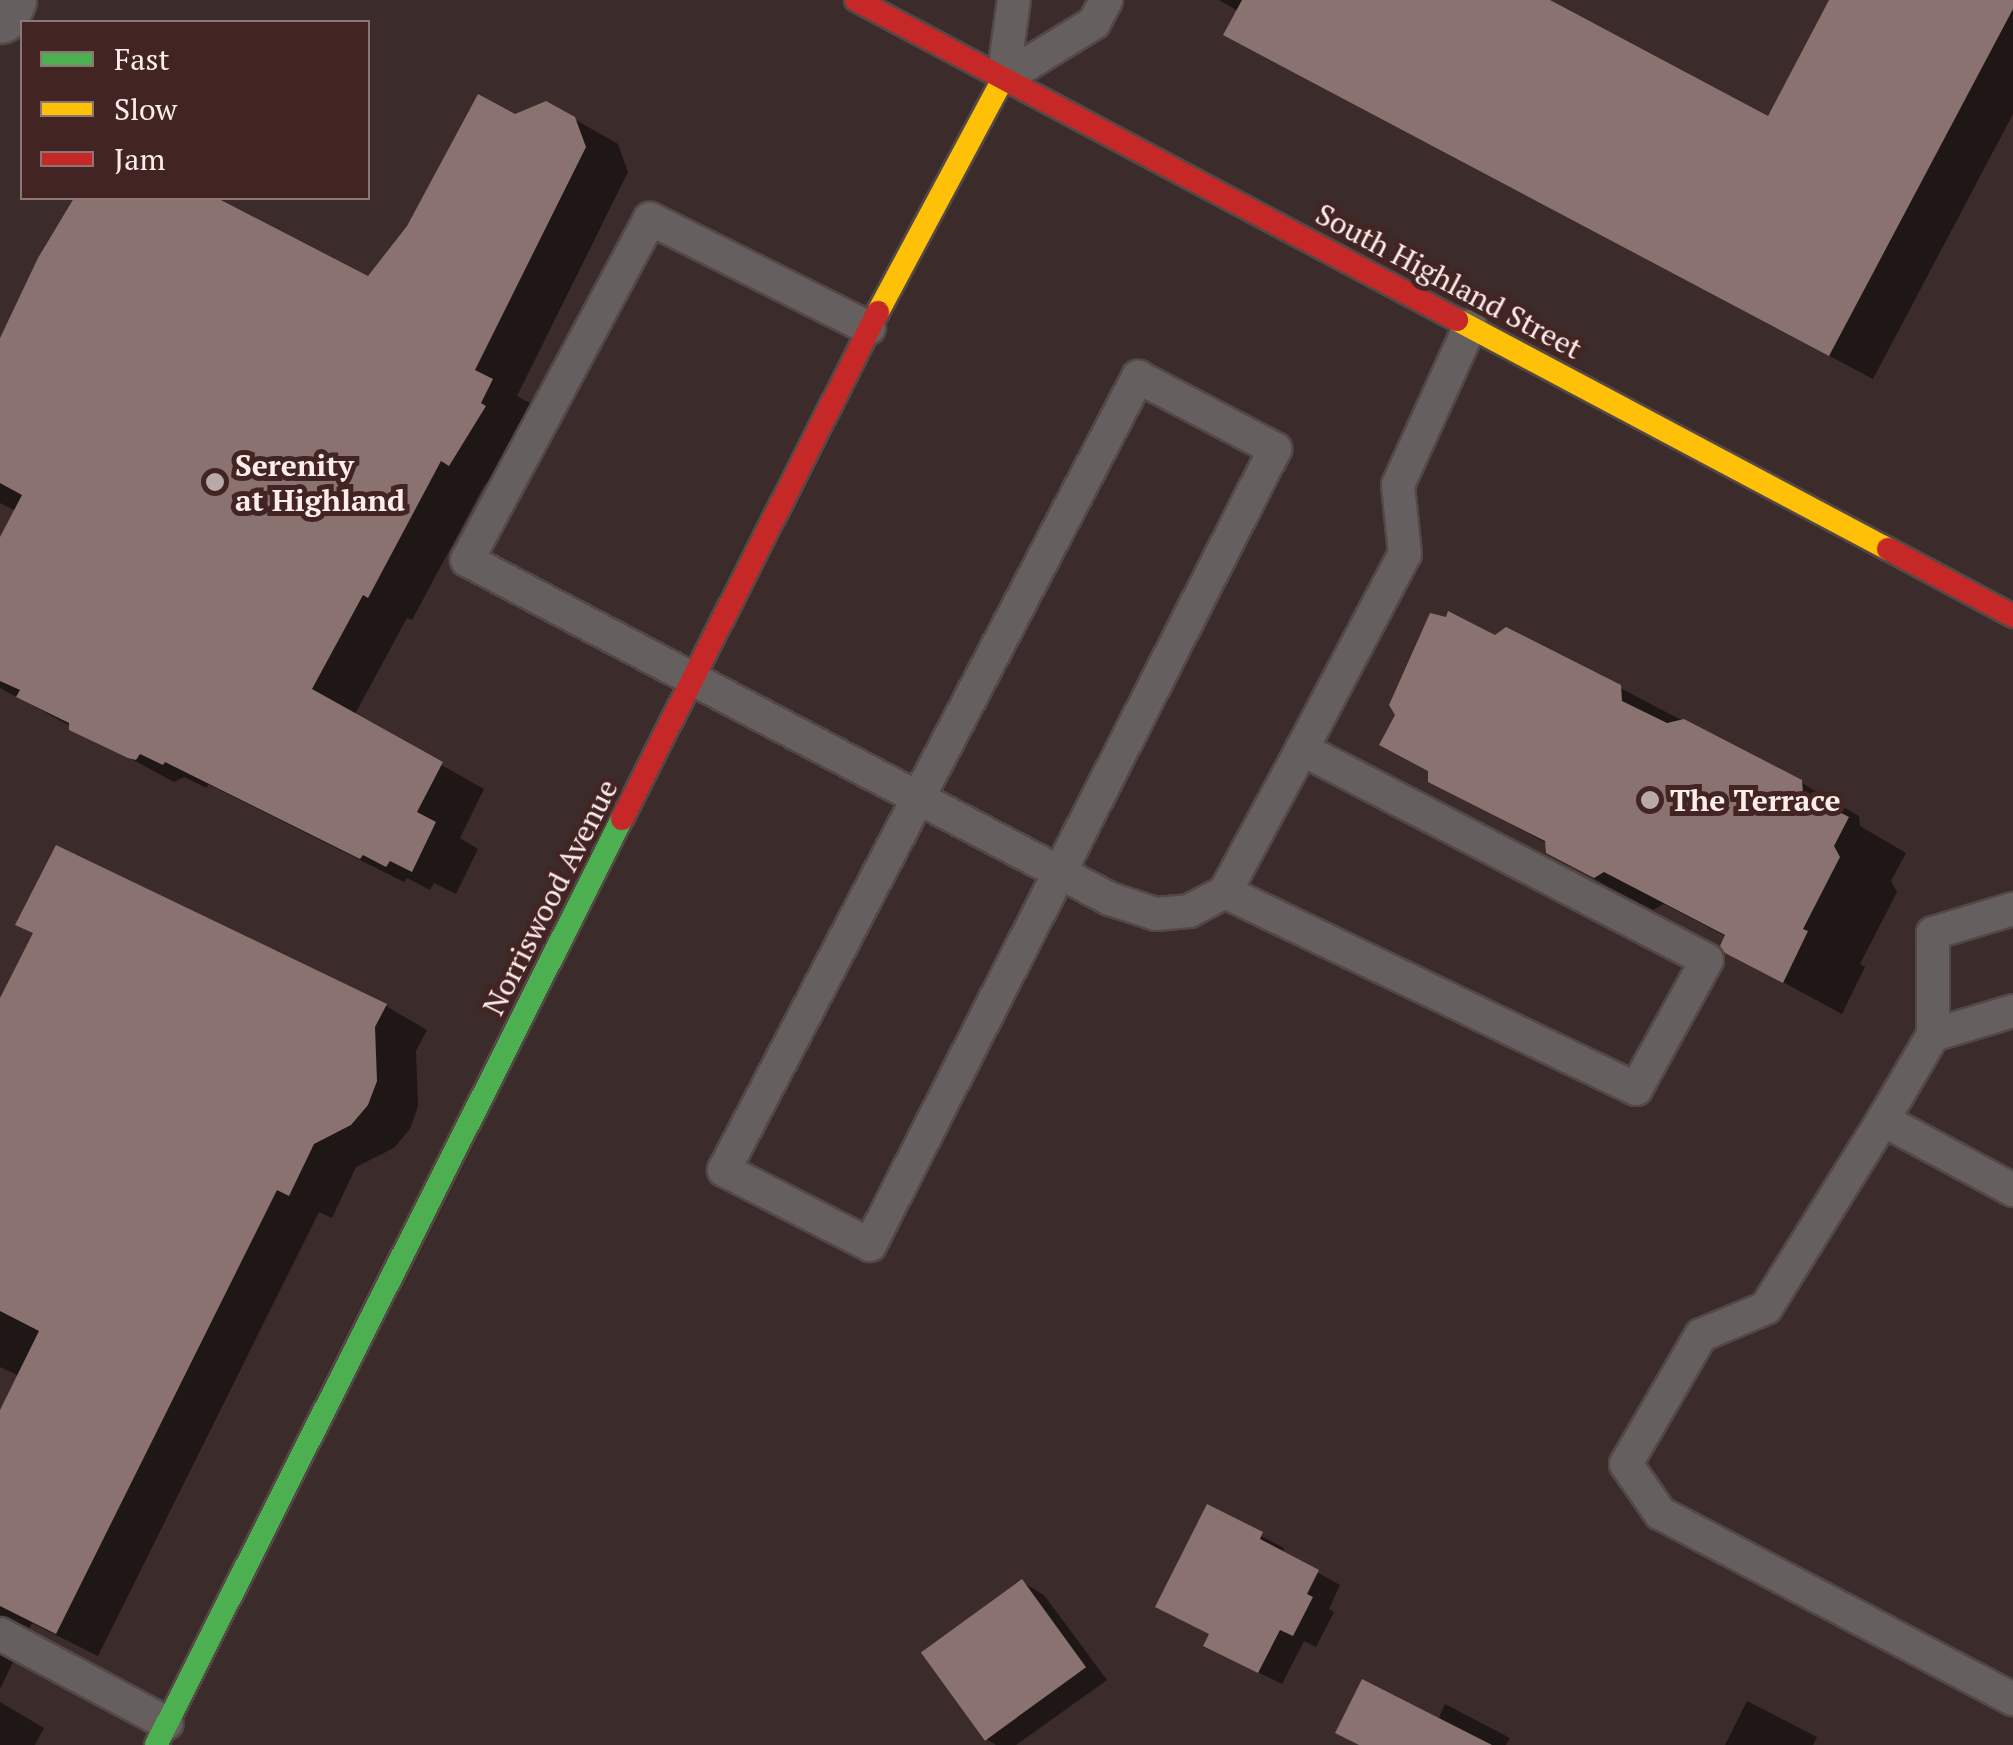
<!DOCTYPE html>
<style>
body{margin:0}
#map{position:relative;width:2013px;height:1745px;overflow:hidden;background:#3b2b2a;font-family:"PT Serif",serif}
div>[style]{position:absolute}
.shadow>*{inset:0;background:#0007}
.building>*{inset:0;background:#897270;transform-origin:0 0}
.roads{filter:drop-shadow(2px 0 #544847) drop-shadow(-2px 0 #544847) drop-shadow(0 2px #544847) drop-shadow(0 -2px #544847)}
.lane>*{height:32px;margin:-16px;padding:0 16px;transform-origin:16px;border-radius:16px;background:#665f5f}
.street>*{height:55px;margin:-27.5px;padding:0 27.5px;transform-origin:27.5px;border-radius:27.5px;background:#665f5f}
.fast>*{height:22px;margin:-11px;padding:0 11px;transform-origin:11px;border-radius:11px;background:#4caf50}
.slow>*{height:22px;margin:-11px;padding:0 11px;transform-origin:11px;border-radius:11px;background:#ffc107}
.jam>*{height:22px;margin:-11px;padding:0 11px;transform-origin:11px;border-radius:11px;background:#c62828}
.dots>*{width:28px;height:28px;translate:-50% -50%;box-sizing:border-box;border:5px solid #422523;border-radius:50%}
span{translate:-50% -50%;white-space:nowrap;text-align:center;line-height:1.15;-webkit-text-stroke:10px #422523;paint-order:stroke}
.street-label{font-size:30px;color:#fdedec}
.poi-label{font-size:30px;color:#fdedec;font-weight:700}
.left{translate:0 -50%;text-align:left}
.legend{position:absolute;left:20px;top:20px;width:350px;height:180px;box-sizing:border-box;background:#422523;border:2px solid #8d7573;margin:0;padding:12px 18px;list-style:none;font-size:30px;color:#fdedec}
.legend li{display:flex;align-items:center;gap:20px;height:50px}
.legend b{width:50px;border:2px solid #8d7573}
</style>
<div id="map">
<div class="shadow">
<i style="clip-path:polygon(1219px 0,1545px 0,1769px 119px,1832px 0,2013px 0,2013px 114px,1873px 379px,1269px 59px,1238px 11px)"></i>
<i style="clip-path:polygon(515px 116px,574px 119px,618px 144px,628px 172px,517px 396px,535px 406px,493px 488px,485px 484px,412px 620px,407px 618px,354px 716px,484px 789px,460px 838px,478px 849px,456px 894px,434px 883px,430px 890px,407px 878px,404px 882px,208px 784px,207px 788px,184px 777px,174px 782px,0 688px,0 543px,16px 511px,0 503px,0 340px,76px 198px,215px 198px,368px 279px)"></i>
<i style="clip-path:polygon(1495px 638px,1620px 688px,1800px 782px,1859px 816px,1860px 826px,1906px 853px,1891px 881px,1897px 892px,1860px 964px,1865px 967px,1842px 1014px,1727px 952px,1727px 937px,1664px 904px,1653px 910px,1607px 886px,1549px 852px,1548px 844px,1430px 781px)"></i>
<i style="clip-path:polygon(0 1004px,386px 1006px,427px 1030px,416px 1051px,418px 1106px,410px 1129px,394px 1148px,356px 1167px,332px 1218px,319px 1212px,98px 1656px,32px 1623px,0 1689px,0 1415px,19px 1376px,0 1367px)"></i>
<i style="clip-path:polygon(1208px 1508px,1284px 1548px,1282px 1553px,1340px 1585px,1329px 1609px,1334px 1612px,1316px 1647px,1304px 1641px,1282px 1684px,1229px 1658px,1211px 1634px)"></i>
<i style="clip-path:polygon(1022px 1582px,1044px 1595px,1107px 1680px,1016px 1745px,996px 1745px,985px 1738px)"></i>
<i style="clip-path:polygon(1747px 1701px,1817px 1737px,1813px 1745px,1725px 1745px)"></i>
<i style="clip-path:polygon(0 1702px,44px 1728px,35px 1745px,0 1745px)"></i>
<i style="clip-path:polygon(1445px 1704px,1510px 1738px,1506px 1745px,1361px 1745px,1438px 1720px)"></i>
</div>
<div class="building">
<i style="clip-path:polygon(1242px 0,1550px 0,1768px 116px,1829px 0,2013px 0,2013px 9px,1829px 356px,1223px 35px)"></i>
<i style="clip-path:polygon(478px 94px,515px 114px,546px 101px,575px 117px,586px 147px,475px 370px,493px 379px,481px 403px,486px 406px,449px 466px,441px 461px,368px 598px,363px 595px,312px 689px,443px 762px,417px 812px,436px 822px,412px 872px,390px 861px,386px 867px,363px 855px,360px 859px,165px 762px,163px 765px,140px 754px,136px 760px,128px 758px,69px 730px,69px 723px,16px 697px,20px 690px,0 681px,0 537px,22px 495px,0 483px,0 338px,38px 258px,74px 198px,217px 198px,368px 276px,407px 226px)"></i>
<i style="clip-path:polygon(1448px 611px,1495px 635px,1506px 627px,1621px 685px,1622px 701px,1667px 723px,1684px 719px,1802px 780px,1803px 794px,1849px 817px,1834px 846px,1840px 857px,1803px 929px,1808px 931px,1783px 983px,1725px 953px,1720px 946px,1725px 935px,1604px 872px,1594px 878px,1546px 853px,1545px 841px,1428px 782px,1428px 771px,1379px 745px,1395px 715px,1389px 705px,1430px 613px,1446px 617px)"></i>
<i style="clip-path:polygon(56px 845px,387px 1004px,375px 1027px,377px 1081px,368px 1105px,351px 1125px,314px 1144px,289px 1196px,277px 1190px,56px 1634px,0 1606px,0 1410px,39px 1331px,0 1311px,0 998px,33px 933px,15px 925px)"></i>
<i style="clip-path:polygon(1207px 1504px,1263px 1532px,1260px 1539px,1319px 1570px,1307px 1594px,1313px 1597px,1293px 1636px,1280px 1630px,1258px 1673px,1203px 1646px,1209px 1634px,1155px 1607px)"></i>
<i style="left:1022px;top:1579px;width:109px;height:125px;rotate:54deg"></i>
<i style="clip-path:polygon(1362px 1679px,1492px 1745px,1359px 1745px,1335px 1733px)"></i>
</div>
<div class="roads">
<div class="lane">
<i style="left:1003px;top:79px;width:107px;rotate:-31.6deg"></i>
<i style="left:1094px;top:23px;width:26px;rotate:-62deg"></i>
<i style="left:1003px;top:79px;width:80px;rotate:-82.1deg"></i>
<i style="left:869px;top:328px;width:245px;rotate:-153.5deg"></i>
<i style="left:650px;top:219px;width:387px;rotate:118.2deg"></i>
<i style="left:467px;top:560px;width:727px;rotate:27.8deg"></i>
<i style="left:1110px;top:899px;width:48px;rotate:18.1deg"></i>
<i style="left:1156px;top:914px;width:33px;rotate:-5deg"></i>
<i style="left:1189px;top:911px;width:41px;rotate:-27.8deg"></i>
<i style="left:1225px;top:892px;width:162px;rotate:-61.7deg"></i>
<i style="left:1302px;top:749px;width:221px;rotate:-62.2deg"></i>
<i style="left:1405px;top:554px;width:69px;rotate:-95.8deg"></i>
<i style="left:1398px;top:485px;width:175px;rotate:-65.6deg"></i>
<i style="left:1138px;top:377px;width:155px;rotate:27.7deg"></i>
<i style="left:1275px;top:449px;width:893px;rotate:116.97deg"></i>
<i style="left:870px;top:1245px;width:164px;rotate:-152.8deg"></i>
<i style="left:724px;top:1170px;width:895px;rotate:-62.43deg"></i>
<i style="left:1225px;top:892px;width:456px;rotate:25.6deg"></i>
<i style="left:1636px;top:1089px;width:147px;rotate:-61.2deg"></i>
<i style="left:1707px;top:960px;width:457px;rotate:-152.5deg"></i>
<i style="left:2013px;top:1011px;width:84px;rotate:163.3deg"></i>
<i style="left:1933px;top:1035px;width:99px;rotate:120.5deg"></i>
<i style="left:1883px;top:1120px;width:148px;rotate:28.3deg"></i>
<i style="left:1933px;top:1035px;width:102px;rotate:-90deg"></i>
<i style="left:1933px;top:933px;width:84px;rotate:-16.7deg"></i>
<i style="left:1883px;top:1120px;width:221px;rotate:121.9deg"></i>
<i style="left:1766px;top:1308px;width:70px;rotate:157.4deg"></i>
<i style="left:1701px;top:1335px;width:149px;rotate:120.2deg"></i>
<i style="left:1626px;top:1464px;width:60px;rotate:55.2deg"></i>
<i style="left:1660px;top:1513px;width:399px;rotate:27.8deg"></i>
<i style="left:0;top:1634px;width:189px;rotate:28.1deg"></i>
</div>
<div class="street">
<i style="left:0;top:15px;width:17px;rotate:-62deg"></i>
</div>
<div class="fast">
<i style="left:156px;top:1745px;width:1037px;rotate:-63.29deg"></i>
</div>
<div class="slow">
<i style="left:878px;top:312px;width:264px;rotate:-61.8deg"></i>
<i style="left:1457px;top:320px;width:488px;rotate:28deg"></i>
</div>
<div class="jam">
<i style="left:856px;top:0;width:681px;rotate:28.03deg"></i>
<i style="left:1888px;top:549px;width:142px;rotate:28.2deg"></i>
<i style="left:622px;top:819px;width:568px;rotate:-63.21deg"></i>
</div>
</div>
<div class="dots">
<i style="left:215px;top:482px;background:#b9a9a8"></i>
<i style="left:1650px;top:800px;background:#b9a9a8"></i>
</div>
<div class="street-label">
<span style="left:1449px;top:281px;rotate:28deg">South Highland Street</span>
<span style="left:550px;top:897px;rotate:-63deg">Norriswood Avenue</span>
</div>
<div class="poi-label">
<span class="left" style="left:235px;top:482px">Serenity<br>at Highland</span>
<span class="left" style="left:1670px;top:800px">The Terrace</span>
</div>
<ul class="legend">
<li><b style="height:12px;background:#4caf50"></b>Fast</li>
<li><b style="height:12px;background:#ffc107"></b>Slow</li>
<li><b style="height:12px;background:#c62828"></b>Jam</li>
</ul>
</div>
